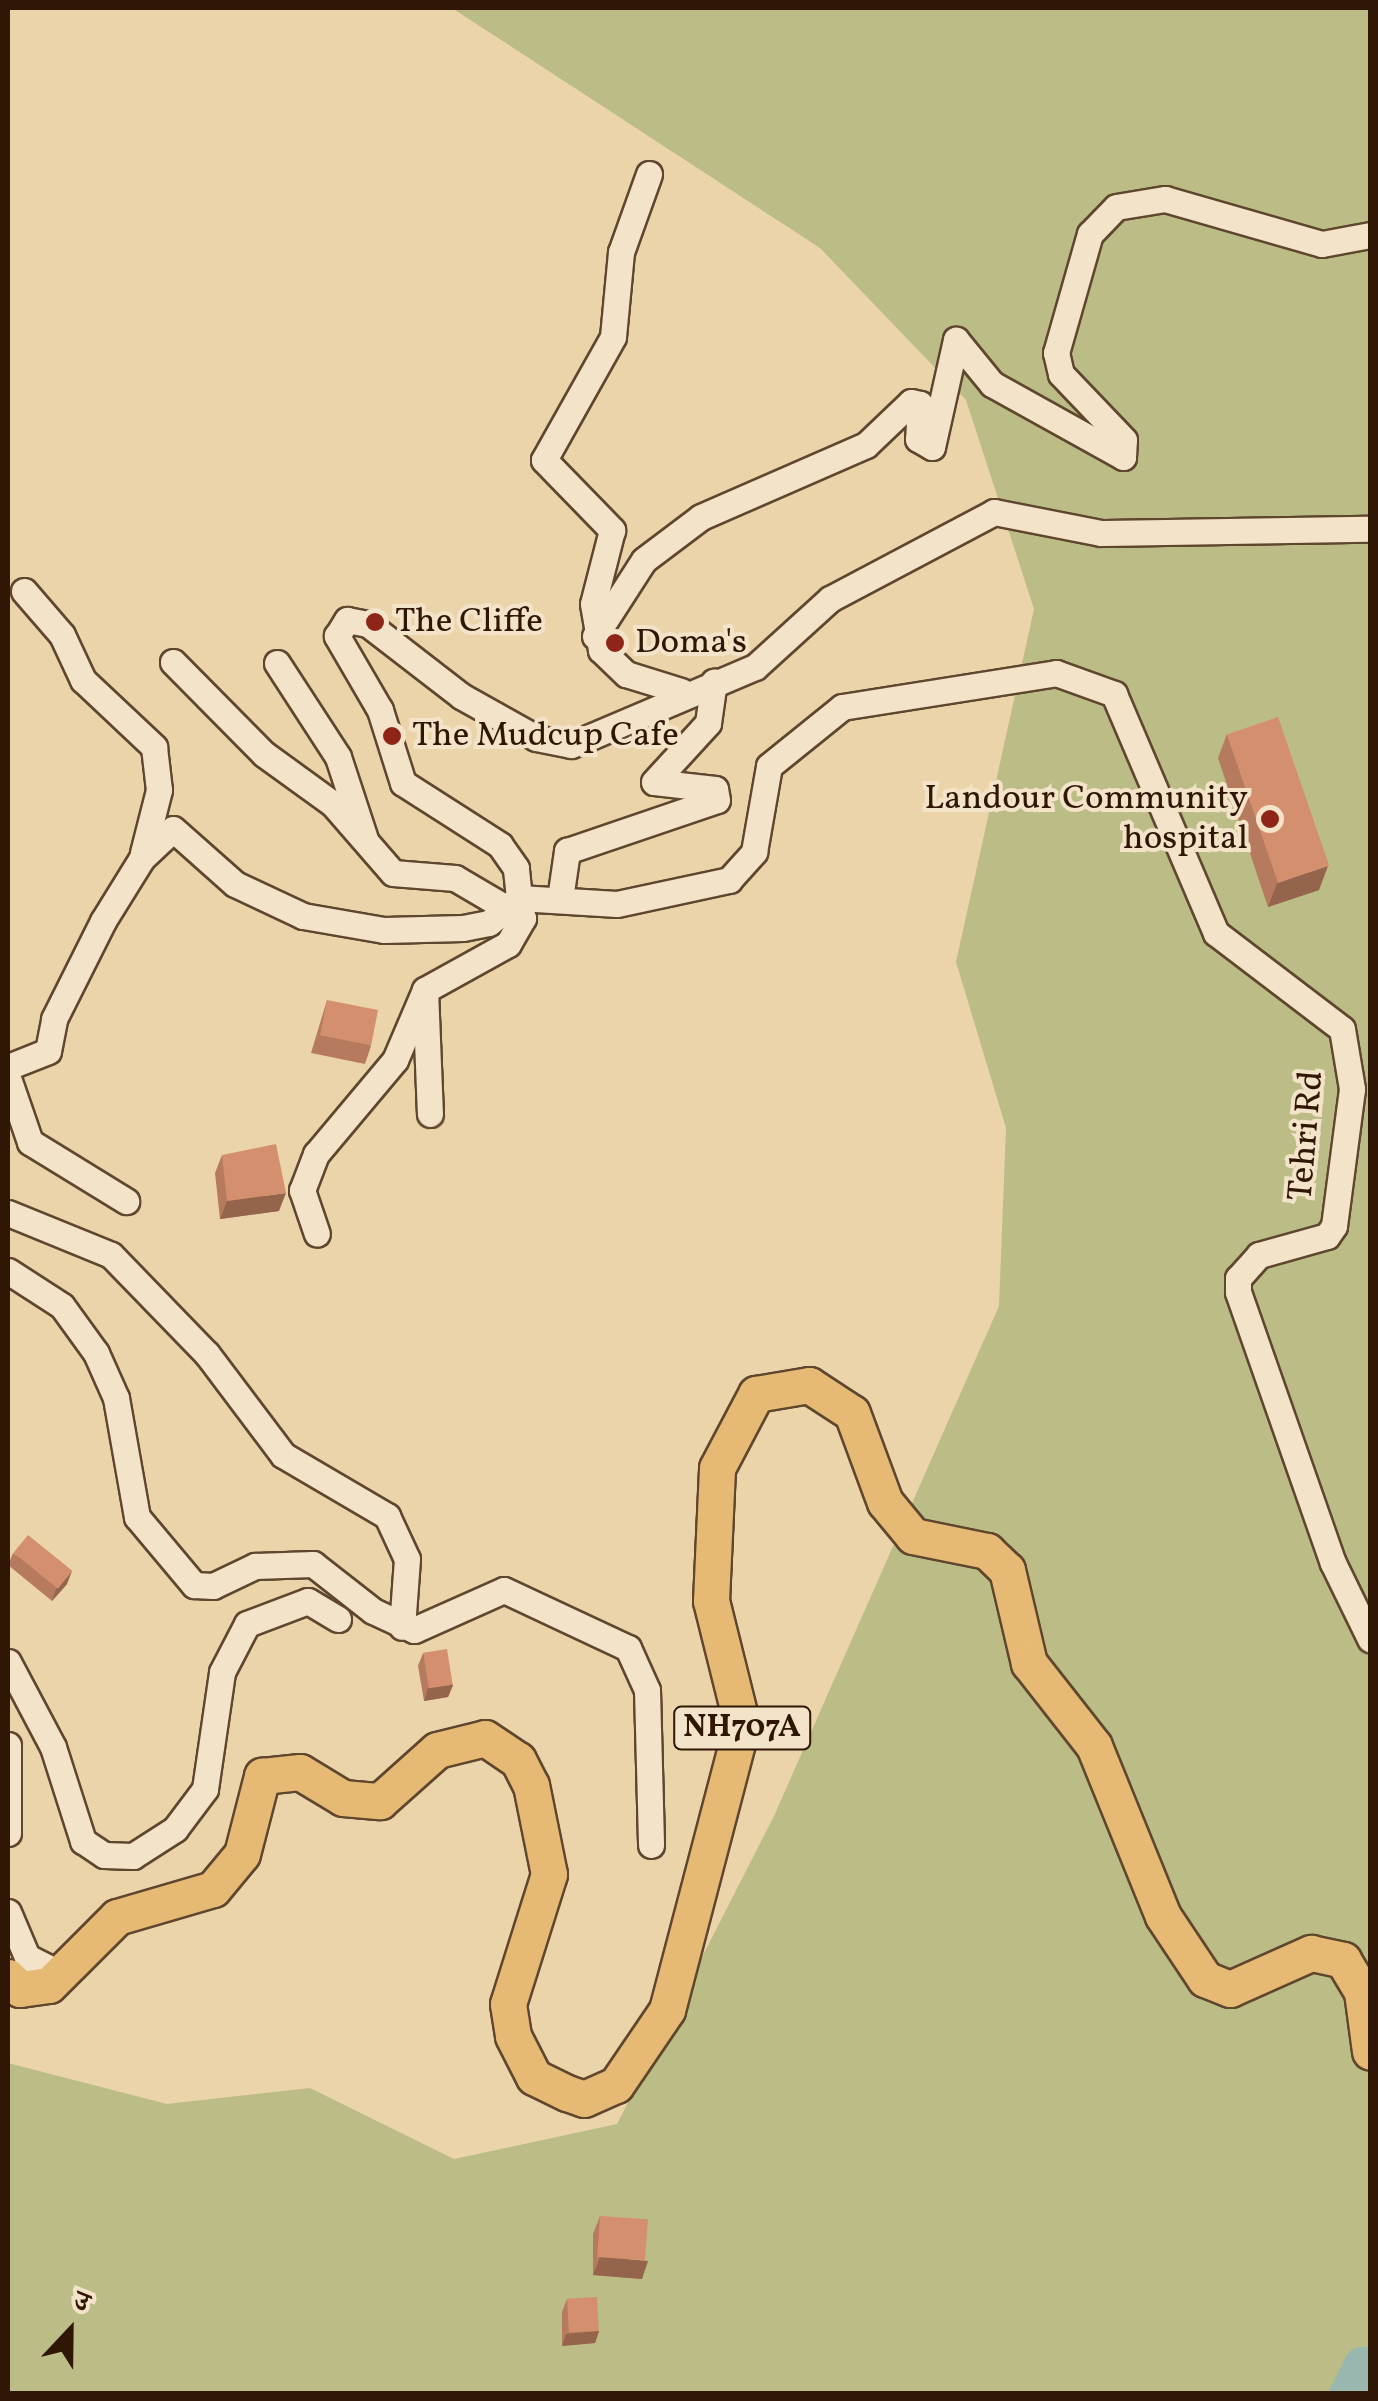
<!DOCTYPE html>
<meta charset="utf-8">
<style>
body{margin:0}
#map{position:relative;width:1378px;height:2401px;overflow:hidden;background:#ecd4aa;font-family:Vollkorn,"Noto Serif Devanagari",serif}
div>[style]{position:absolute}
.green>*{inset:0;background:#bbbc86}
.river>*{height:35px;margin:-17.5px;padding:0 17.5px;transform-origin:17.5px;border-radius:17.5px;background:#99b7af}
.roads{filter:drop-shadow(2px 0 #5f462e) drop-shadow(-2px 0 #5f462e) drop-shadow(0 2px #5f462e) drop-shadow(0 -2px #5f462e)}
.minor>*{height:25px;margin:-12.5px;padding:0 12.5px;transform-origin:12.5px;border-radius:12.5px;background:#f3e3c8}
.highway>*{height:35px;margin:-17.5px;padding:0 17.5px;transform-origin:17.5px;border-radius:17.5px;background:#e6ba75}
.wall>*{inset:0;background:#b67b5f}
.shaded-wall>*{inset:0;background:#94644d}
.building>*{inset:0;background:#d48f6e;transform-origin:0 0}
.dots>*{width:28px;height:28px;translate:-50% -50%;box-sizing:border-box;border:5px solid #f3e3c8;border-radius:50%}
span{translate:-50% -50%;white-space:nowrap;text-align:center;line-height:1.15;-webkit-text-stroke:8px #f3e3c8;paint-order:stroke}
.shield-label span{padding:2px 8px;background:#f3e3c8;border:2px solid;border-radius:8px;-webkit-text-stroke-width:0}
.shield-label{font-size:32px;color:#301605;font-weight:700}
.poi-label{font-size:35px;color:#301605}
.left{translate:0 -50%;text-align:left}
.right{translate:-100% -50%;text-align:right}
.street-label{font-size:35px;color:#301605}
.frame{position:absolute;inset:0;border:10px solid #301605;pointer-events:none}
.north{position:absolute;left:20px;top:2281px;width:100px;height:100px;-webkit-text-stroke:8px #f3e3c8;paint-order:stroke;rotate:22deg;font-size:28px;font-weight:700;line-height:40px;text-align:center;color:#301605}
.north::after{content:'';display:block;margin:auto;width:35px;height:45px;background:#301605;clip-path:polygon(50% 0,100% 100%,50% 72%,0 100%)}
</style>
<div id="map">
<div class="green">
<i style="clip-path:polygon(452px 8px,1370px 8px,1370px 2393px,8px 2393px,8px 2063px,167px 2104px,310px 2088px,454px 2159px,617px 2124px,774px 1816px,999px 1306px,1006px 1128px,956px 962px,1034px 609px,966px 400px,820px 248px)"></i>
</div>
<div class="river">
<i style="left:1346px;top:2394px;width:34px;rotate:-63deg"></i>
</div>
<div class="roads">
<div class="minor">
<i style="left:649px;top:174px;width:83px;rotate:109.7deg"></i>
<i style="left:621px;top:252px;width:85px;rotate:95.4deg"></i>
<i style="left:613px;top:337px;width:141px;rotate:119.3deg"></i>
<i style="left:544px;top:460px;width:98px;rotate:45.8deg"></i>
<i style="left:612px;top:530px;width:76px;rotate:104.4deg"></i>
<i style="left:593px;top:604px;width:47px;rotate:80.1deg"></i>
<i style="left:601px;top:650px;width:35px;rotate:44deg"></i>
<i style="left:626px;top:674px;width:58px;rotate:17.2deg"></i>
<i style="left:24px;top:591px;width:58px;rotate:49.2deg"></i>
<i style="left:62px;top:635px;width:50px;rotate:65deg"></i>
<i style="left:83px;top:680px;width:98px;rotate:43.3deg"></i>
<i style="left:154px;top:747px;width:43px;rotate:83.4deg"></i>
<i style="left:159px;top:790px;width:65px;rotate:104.3deg"></i>
<i style="left:595px;top:636px;width:90px;rotate:-57.2deg"></i>
<i style="left:644px;top:560px;width:71px;rotate:-37deg"></i>
<i style="left:701px;top:517px;width:180px;rotate:-23.6deg"></i>
<i style="left:866px;top:445px;width:62px;rotate:-43.7deg"></i>
<i style="left:911px;top:402px;width:9px;rotate:13deg"></i>
<i style="left:920px;top:404px;width:35px;rotate:93deg"></i>
<i style="left:918px;top:439px;width:16px;rotate:30deg"></i>
<i style="left:932px;top:447px;width:110px;rotate:-77.4deg"></i>
<i style="left:956px;top:340px;width:57px;rotate:50.7deg"></i>
<i style="left:992px;top:384px;width:150px;rotate:29.1deg"></i>
<i style="left:1123px;top:457px;width:17px;rotate:-87deg"></i>
<i style="left:1124px;top:440px;width:91px;rotate:-133.7deg"></i>
<i style="left:1061px;top:374px;width:22px;rotate:-103deg"></i>
<i style="left:1056px;top:353px;width:124px;rotate:-74.1deg"></i>
<i style="left:1090px;top:234px;width:37px;rotate:-46deg"></i>
<i style="left:1116px;top:207px;width:50px;rotate:-9.3deg"></i>
<i style="left:1165px;top:199px;width:163px;rotate:16deg"></i>
<i style="left:1322px;top:244px;width:49px;rotate:-10.6deg"></i>
<i style="left:173px;top:662px;width:129px;rotate:45.3deg"></i>
<i style="left:264px;top:754px;width:85px;rotate:35.9deg"></i>
<i style="left:333px;top:804px;width:91px;rotate:49deg"></i>
<i style="left:393px;top:873px;width:62px;rotate:4.6deg"></i>
<i style="left:455px;top:878px;width:79px;rotate:30.5deg"></i>
<i style="left:523px;top:918px;width:30px;rotate:120deg"></i>
<i style="left:508px;top:944px;width:95px;rotate:151deg"></i>
<i style="left:425px;top:990px;width:76px;rotate:113.2deg"></i>
<i style="left:395px;top:1060px;width:123px;rotate:130deg"></i>
<i style="left:316px;top:1154px;width:39px;rotate:111deg"></i>
<i style="left:302px;top:1190px;width:46px;rotate:71.2deg"></i>
<i style="left:277px;top:663px;width:112px;rotate:57deg"></i>
<i style="left:338px;top:757px;width:86px;rotate:71.8deg"></i>
<i style="left:519px;top:898px;width:98px;rotate:3.5deg"></i>
<i style="left:617px;top:904px;width:115px;rotate:-12.1deg"></i>
<i style="left:729px;top:880px;width:38px;rotate:-48deg"></i>
<i style="left:754px;top:852px;width:87px;rotate:-80.1deg"></i>
<i style="left:769px;top:766px;width:94px;rotate:-38.9deg"></i>
<i style="left:842px;top:707px;width:217px;rotate:-9deg"></i>
<i style="left:1056px;top:673px;width:62px;rotate:19.9deg"></i>
<i style="left:1114px;top:694px;width:260px;rotate:66.9deg"></i>
<i style="left:1216px;top:933px;width:158px;rotate:37.3deg"></i>
<i style="left:1342px;top:1029px;width:61px;rotate:80.5deg"></i>
<i style="left:1352px;top:1089px;width:138px;rotate:97.5deg"></i>
<i style="left:1334px;top:1226px;width:12px;rotate:125deg"></i>
<i style="left:1327px;top:1236px;width:71px;rotate:164.4deg"></i>
<i style="left:1259px;top:1255px;width:31px;rotate:132deg"></i>
<i style="left:1238px;top:1278px;width:14px;rotate:90deg"></i>
<i style="left:1238px;top:1292px;width:287px;rotate:70.7deg"></i>
<i style="left:1333px;top:1563px;width:85px;rotate:64deg"></i>
<i style="left:560px;top:899px;width:49px;rotate:-81.7deg"></i>
<i style="left:567px;top:851px;width:158px;rotate:-18.8deg"></i>
<i style="left:717px;top:800px;width:11px;rotate:-100deg"></i>
<i style="left:715px;top:789px;width:61px;rotate:-173.5deg"></i>
<i style="left:654px;top:782px;width:80px;rotate:-47.5deg"></i>
<i style="left:708px;top:723px;width:42px;rotate:-81.9deg"></i>
<i style="left:425px;top:990px;width:124px;rotate:87.7deg"></i>
<i style="left:8px;top:1067px;width:43px;rotate:-21.8deg"></i>
<i style="left:48px;top:1051px;width:33px;rotate:-79deg"></i>
<i style="left:54px;top:1019px;width:110px;rotate:-63.4deg"></i>
<i style="left:103px;top:921px;width:74px;rotate:-58.2deg"></i>
<i style="left:142px;top:858px;width:42px;rotate:-43.1deg"></i>
<i style="left:173px;top:829px;width:83px;rotate:41.6deg"></i>
<i style="left:235px;top:884px;width:75px;rotate:25.2deg"></i>
<i style="left:303px;top:916px;width:82px;rotate:9.8deg"></i>
<i style="left:384px;top:930px;width:79px;rotate:-1.5deg"></i>
<i style="left:463px;top:928px;width:26px;rotate:-11deg"></i>
<i style="left:489px;top:923px;width:39px;rotate:-40deg"></i>
<i style="left:519px;top:898px;width:30px;rotate:-96deg"></i>
<i style="left:516px;top:868px;width:28px;rotate:-125deg"></i>
<i style="left:500px;top:845px;width:115px;rotate:-147.4deg"></i>
<i style="left:403px;top:783px;width:77px;rotate:-107.5deg"></i>
<i style="left:380px;top:710px;width:86px;rotate:-120.2deg"></i>
<i style="left:337px;top:636px;width:19px;rotate:-58deg"></i>
<i style="left:347px;top:620px;width:21px;rotate:11deg"></i>
<i style="left:368px;top:624px;width:118px;rotate:37.7deg"></i>
<i style="left:461px;top:696px;width:86px;rotate:29.2deg"></i>
<i style="left:536px;top:738px;width:36px;rotate:11deg"></i>
<i style="left:571px;top:745px;width:200px;rotate:-23deg"></i>
<i style="left:755px;top:667px;width:101px;rotate:-42.2deg"></i>
<i style="left:830px;top:599px;width:186px;rotate:-27.9deg"></i>
<i style="left:994px;top:512px;width:109px;rotate:11.1deg"></i>
<i style="left:1101px;top:533px;width:269px;rotate:-0.9deg"></i>
<i style="left:8px;top:1078px;width:68px;rotate:71deg"></i>
<i style="left:30px;top:1142px;width:113px;rotate:31.6deg"></i>
<i style="left:8px;top:1213px;width:111px;rotate:22.2deg"></i>
<i style="left:111px;top:1255px;width:138px;rotate:45.9deg"></i>
<i style="left:207px;top:1354px;width:126px;rotate:53deg"></i>
<i style="left:283px;top:1455px;width:121px;rotate:30.4deg"></i>
<i style="left:387px;top:1516px;width:47px;rotate:65.1deg"></i>
<i style="left:407px;top:1559px;width:68px;rotate:94.2deg"></i>
<i style="left:8px;top:1271px;width:64px;rotate:32.9deg"></i>
<i style="left:62px;top:1306px;width:58px;rotate:54.1deg"></i>
<i style="left:96px;top:1353px;width:49px;rotate:66deg"></i>
<i style="left:116px;top:1398px;width:121px;rotate:80deg"></i>
<i style="left:137px;top:1517px;width:89px;rotate:50deg"></i>
<i style="left:194px;top:1585px;width:19px;rotate:3deg"></i>
<i style="left:213px;top:1586px;width:47px;rotate:-25.5deg"></i>
<i style="left:255px;top:1566px;width:58px;rotate:-2deg"></i>
<i style="left:313px;top:1564px;width:76px;rotate:38.1deg"></i>
<i style="left:373px;top:1611px;width:45px;rotate:24.9deg"></i>
<i style="left:414px;top:1630px;width:98px;rotate:-24deg"></i>
<i style="left:504px;top:1590px;width:137px;rotate:25.1deg"></i>
<i style="left:628px;top:1648px;width:46px;rotate:65.7deg"></i>
<i style="left:647px;top:1690px;width:155px;rotate:88.5deg"></i>
<i style="left:8px;top:1662px;width:96px;rotate:62.1deg"></i>
<i style="left:53px;top:1747px;width:99px;rotate:72.3deg"></i>
<i style="left:83px;top:1841px;width:25px;rotate:34deg"></i>
<i style="left:104px;top:1855px;width:29px;rotate:2deg"></i>
<i style="left:133px;top:1856px;width:50px;rotate:-32.7deg"></i>
<i style="left:175px;top:1829px;width:50px;rotate:-53.1deg"></i>
<i style="left:205px;top:1789px;width:118px;rotate:-81.7deg"></i>
<i style="left:222px;top:1672px;width:54px;rotate:-62.5deg"></i>
<i style="left:247px;top:1624px;width:65px;rotate:-20.7deg"></i>
<i style="left:308px;top:1601px;width:35px;rotate:31deg"></i>
<i style="left:8px;top:1745px;width:88px;rotate:90deg"></i>
<i style="left:8px;top:1912px;width:49px;rotate:67.1deg"></i>
<i style="left:27px;top:1957px;width:40px;rotate:26.6deg"></i>
</div>
<div class="highway">
<i style="left:8px;top:1977px;width:17px;rotate:45deg"></i>
<i style="left:20px;top:1989px;width:29px;rotate:-8deg"></i>
<i style="left:49px;top:1985px;width:96px;rotate:-45deg"></i>
<i style="left:117px;top:1917px;width:100px;rotate:-16.3deg"></i>
<i style="left:213px;top:1889px;width:45px;rotate:-50.4deg"></i>
<i style="left:242px;top:1854px;width:81px;rotate:-75.6deg"></i>
<i style="left:262px;top:1776px;width:38px;rotate:-6deg"></i>
<i style="left:300px;top:1772px;width:50px;rotate:31.2deg"></i>
<i style="left:343px;top:1798px;width:37px;rotate:5deg"></i>
<i style="left:380px;top:1801px;width:76px;rotate:-41.8deg"></i>
<i style="left:437px;top:1750px;width:49px;rotate:-14deg"></i>
<i style="left:485px;top:1738px;width:40px;rotate:34deg"></i>
<i style="left:518px;top:1760px;width:28px;rotate:63deg"></i>
<i style="left:531px;top:1785px;width:91px;rotate:78.6deg"></i>
<i style="left:549px;top:1874px;width:136px;rotate:107.5deg"></i>
<i style="left:508px;top:2004px;width:32px;rotate:81deg"></i>
<i style="left:513px;top:2036px;width:46px;rotate:62.9deg"></i>
<i style="left:534px;top:2077px;width:37px;rotate:26deg"></i>
<i style="left:567px;top:2093px;width:18px;rotate:19deg"></i>
<i style="left:584px;top:2099px;width:35px;rotate:-24deg"></i>
<i style="left:616px;top:2085px;width:91px;rotate:-55.8deg"></i>
<i style="left:667px;top:2010px;width:295px;rotate:-75.3deg"></i>
<i style="left:742px;top:1725px;width:128px;rotate:-104deg"></i>
<i style="left:711px;top:1601px;width:133px;rotate:-87.4deg"></i>
<i style="left:717px;top:1468px;width:84px;rotate:-62.2deg"></i>
<i style="left:756px;top:1394px;width:54px;rotate:-9.6deg"></i>
<i style="left:809px;top:1385px;width:51px;rotate:33.1deg"></i>
<i style="left:852px;top:1413px;width:95px;rotate:69.7deg"></i>
<i style="left:885px;top:1502px;width:44px;rotate:50.5deg"></i>
<i style="left:913px;top:1536px;width:76px;rotate:11.5deg"></i>
<i style="left:987px;top:1551px;width:28px;rotate:44deg"></i>
<i style="left:1007px;top:1570px;width:96px;rotate:76.7deg"></i>
<i style="left:1029px;top:1663px;width:105px;rotate:51.9deg"></i>
<i style="left:1094px;top:1746px;width:183px;rotate:67.9deg"></i>
<i style="left:1163px;top:1916px;width:76px;rotate:56.3deg"></i>
<i style="left:1205px;top:1979px;width:27px;rotate:22deg"></i>
<i style="left:1230px;top:1989px;width:89px;rotate:-24deg"></i>
<i style="left:1311px;top:1953px;width:33px;rotate:12deg"></i>
<i style="left:1343px;top:1960px;width:37px;rotate:59deg"></i>
<i style="left:1362px;top:1992px;width:60px;rotate:82.3deg"></i>
</div>
</div>
<div class="wall">
<i style="clip-path:polygon(1227px 734px,1319px 890px,1268px 907px,1218px 758px)"></i>
<i style="clip-path:polygon(327px 1000px,371px 1046px,365px 1064px,311px 1053px)"></i>
<i style="clip-path:polygon(222px 1155px,279px 1211px,220px 1219px,215px 1173px)"></i>
<i style="clip-path:polygon(13px 1553px,67px 1584px,52px 1601px,8px 1565px)"></i>
<i style="clip-path:polygon(423px 1653px,453px 1685px,448px 1697px,424px 1701px,418px 1666px)"></i>
<i style="clip-path:polygon(600px 2216px,642px 2279px,593px 2275px,593px 2234px)"></i>
<i style="clip-path:polygon(567px 2299px,599px 2331px,595px 2343px,562px 2346px,562px 2312px)"></i>
</div>
<div class="shaded-wall">
<i style="clip-path:polygon(1328px 866px,1319px 890px,1268px 907px,1277px 883px)"></i>
<i style="clip-path:polygon(286px 1193px,279px 1211px,220px 1219px,227px 1201px)"></i>
<i style="clip-path:polygon(72px 1571px,67px 1584px,52px 1601px,56px 1589px)"></i>
<i style="clip-path:polygon(453px 1685px,448px 1697px,424px 1701px,428px 1688px)"></i>
<i style="clip-path:polygon(600px 2257px,648px 2261px,642px 2279px,593px 2275px)"></i>
<i style="clip-path:polygon(599px 2331px,595px 2343px,562px 2346px,566px 2334px)"></i>
</div>
<div class="building">
<i style="left:1278px;top:717px;width:157px;height:54px;rotate:71deg"></i>
<i style="left:327px;top:1000px;width:52px;height:36px;rotate:11deg"></i>
<i style="clip-path:polygon(276px 1144px,286px 1193px,227px 1201px,222px 1155px)"></i>
<i style="left:28px;top:1535px;width:57px;height:23px;rotate:39deg"></i>
<i style="left:447px;top:1649px;width:36px;height:24px;rotate:81deg"></i>
<i style="left:600px;top:2216px;width:48px;height:41px;rotate:4deg"></i>
<i style="left:597px;top:2297px;width:34px;height:30px;rotate:87deg"></i>
</div>
<div class="dots">
<i style="left:375px;top:622px;background:#8f2418"></i>
<i style="left:615px;top:643px;background:#8f2418"></i>
<i style="left:392px;top:736px;background:#8f2418"></i>
<i style="left:1270px;top:819px;background:#8f2418"></i>
</div>
<div class="shield-label">
<span style="left:742px;top:1728px">NH707A</span>
</div>
<div class="poi-label">
<span class="left" style="left:395px;top:622px">The Cliffe</span>
<span class="left" style="left:635px;top:643px">Doma's</span>
<span class="left" style="left:412px;top:736px">The Mudcup Cafe</span>
<span class="right" style="left:1248px;top:819px">Landour Community<br>hospital</span>
</div>
<div class="street-label">
<span style="left:1307px;top:1136px;rotate:-85deg">Tehri Rd</span>
</div>
<div class="frame"></div>
<div class="north">उ</div>
</div>
